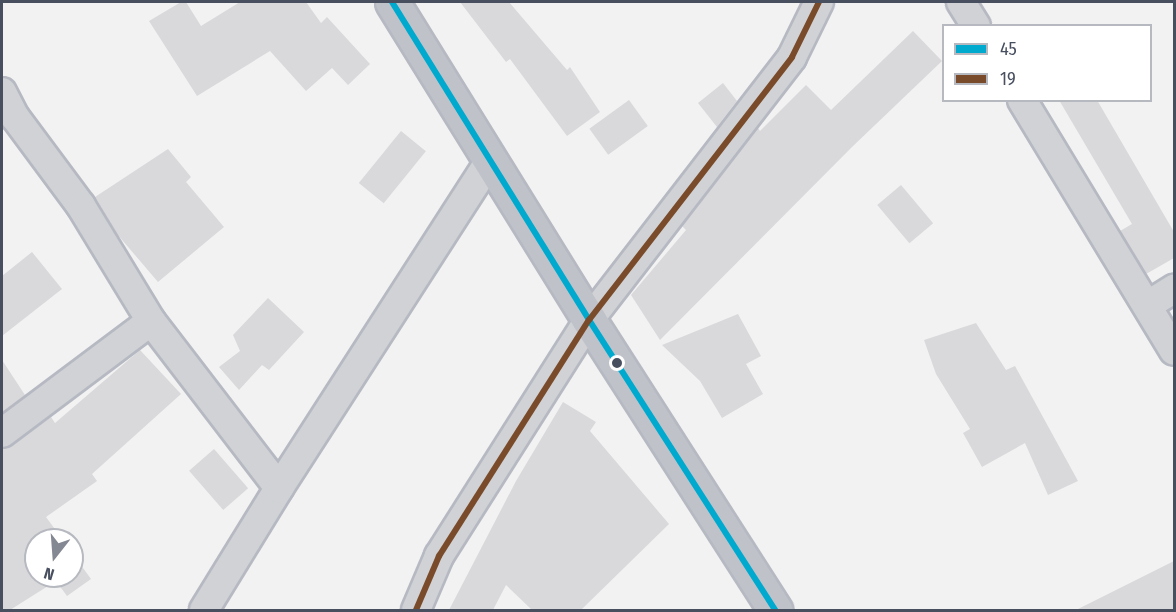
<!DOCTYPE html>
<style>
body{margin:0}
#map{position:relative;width:1176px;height:612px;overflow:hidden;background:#f2f2f2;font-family:"Fira Sans Condensed",sans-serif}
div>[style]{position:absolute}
.building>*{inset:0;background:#d9d9dc;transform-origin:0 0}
.roads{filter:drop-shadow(2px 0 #b6b9c2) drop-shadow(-2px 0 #b6b9c2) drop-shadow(0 2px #b6b9c2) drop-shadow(0 -2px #b6b9c2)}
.street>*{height:28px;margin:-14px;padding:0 14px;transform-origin:14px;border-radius:14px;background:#d0d2d5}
.highway>*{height:33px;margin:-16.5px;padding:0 16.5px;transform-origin:16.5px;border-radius:16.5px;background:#c0c2ca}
.bus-1>*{height:6px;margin:-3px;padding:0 3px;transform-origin:3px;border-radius:3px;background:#00a9ce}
.bus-2>*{height:6px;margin:-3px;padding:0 3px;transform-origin:3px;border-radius:3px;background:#7a4b2a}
.dots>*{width:16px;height:16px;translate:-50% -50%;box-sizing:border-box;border:3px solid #fff;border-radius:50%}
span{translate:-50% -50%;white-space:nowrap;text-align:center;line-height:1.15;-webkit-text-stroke:5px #fff;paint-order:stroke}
.frame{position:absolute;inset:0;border:3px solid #484f5f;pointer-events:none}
.legend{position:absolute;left:942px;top:24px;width:210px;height:78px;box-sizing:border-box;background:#fff;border:2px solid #b6b9bf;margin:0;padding:8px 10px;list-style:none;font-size:18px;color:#484f5f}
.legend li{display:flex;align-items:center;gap:12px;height:30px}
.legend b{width:30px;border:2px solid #b6b9bf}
.north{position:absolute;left:24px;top:528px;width:60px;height:60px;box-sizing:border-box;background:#fff;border:2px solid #b6b9bf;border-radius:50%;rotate:197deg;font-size:16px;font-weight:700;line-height:24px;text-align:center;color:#484f5f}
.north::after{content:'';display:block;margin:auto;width:21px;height:27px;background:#848892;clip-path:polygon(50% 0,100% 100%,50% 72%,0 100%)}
</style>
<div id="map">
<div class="building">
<i style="clip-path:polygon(181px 2px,186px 2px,201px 26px,240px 2px,306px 2px,321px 23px,327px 17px,370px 64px,348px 85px,332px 68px,306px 91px,270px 51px,197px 96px,149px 21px)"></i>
<i style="clip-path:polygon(460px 2px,509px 2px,567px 70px,570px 67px,600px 112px,567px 136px,510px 59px,506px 62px)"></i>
<i style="clip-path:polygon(913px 31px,942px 61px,852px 147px,660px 340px,631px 295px,686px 230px,682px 226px,758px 128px,760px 131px,806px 85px,831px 110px)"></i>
<i style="clip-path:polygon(723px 83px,737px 101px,717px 127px,698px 103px)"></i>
<i style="left:629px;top:100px;width:32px;height:49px;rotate:54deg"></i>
<i style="clip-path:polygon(1059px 100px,1097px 100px,1174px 232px,1174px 258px,1146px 274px,1120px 231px,1132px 224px)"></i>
<i style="left:401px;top:131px;width:32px;height:67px;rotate:39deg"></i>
<i style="clip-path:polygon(168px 149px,191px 177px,186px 182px,224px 227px,158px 282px,117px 234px,95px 197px)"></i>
<i style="left:901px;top:185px;width:50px;height:31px;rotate:50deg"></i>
<i style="clip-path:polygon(32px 252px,62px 289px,2px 336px,2px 276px)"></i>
<i style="clip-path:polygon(268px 298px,304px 332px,269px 370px,262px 365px,239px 390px,219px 367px,240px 351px,233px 335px)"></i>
<i style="clip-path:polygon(738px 314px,761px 356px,746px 364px,763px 394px,722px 418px,700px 381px,662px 345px)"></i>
<i style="clip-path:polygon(976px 323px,1006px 370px,1015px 366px,1078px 481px,1048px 495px,1025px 443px,982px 467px,963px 433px,970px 429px,936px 374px,924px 340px)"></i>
<i style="clip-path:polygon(140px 350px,181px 394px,92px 474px,97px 481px,46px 517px,63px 540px,36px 540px,36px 576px,72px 576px,72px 553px,91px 579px,67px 596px,56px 581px,10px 610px,2px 610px,2px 449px,12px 446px,51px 417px,55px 423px)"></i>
<i style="clip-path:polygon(2px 360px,25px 395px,2px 413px)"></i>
<i style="clip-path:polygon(563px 402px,596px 422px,590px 431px,669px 524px,581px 610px,532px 610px,506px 585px,493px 610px,449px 610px,516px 481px)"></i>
<i style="left:214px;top:449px;width:52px;height:33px;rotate:49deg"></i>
<i style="clip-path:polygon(1174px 561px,1174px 610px,1076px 610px)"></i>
</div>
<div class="roads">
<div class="street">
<i style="left:961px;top:2px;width:28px;rotate:58deg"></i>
<i style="left:2px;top:92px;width:28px;rotate:63deg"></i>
<i style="left:15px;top:117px;width:111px;rotate:53.4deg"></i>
<i style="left:81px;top:206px;width:135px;rotate:58.7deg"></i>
<i style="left:151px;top:321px;width:210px;rotate:52.5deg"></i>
<i style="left:1022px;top:100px;width:293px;rotate:58.8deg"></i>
<i style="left:1148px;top:305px;width:31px;rotate:-32deg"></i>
<i style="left:2px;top:433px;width:186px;rotate:-36.9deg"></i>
<i style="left:204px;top:610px;width:143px;rotate:-58.4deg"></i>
<i style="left:279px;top:488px;width:390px;rotate:-57.2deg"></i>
<i style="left:416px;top:610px;width:59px;rotate:-66.9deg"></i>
<i style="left:439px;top:556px;width:280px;rotate:-57.6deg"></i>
<i style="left:589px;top:320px;width:332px;rotate:-52.3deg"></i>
<i style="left:792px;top:57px;width:61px;rotate:-63.9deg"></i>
</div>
<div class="highway">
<i style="left:392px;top:2px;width:374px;rotate:58.2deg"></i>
<i style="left:589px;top:320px;width:345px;rotate:57.3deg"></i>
</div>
</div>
<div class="bus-1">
<i style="left:392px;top:2px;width:374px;rotate:58.2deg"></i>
<i style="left:589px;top:320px;width:345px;rotate:57.3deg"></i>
</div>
<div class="bus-2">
<i style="left:416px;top:610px;width:59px;rotate:-66.9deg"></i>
<i style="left:439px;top:556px;width:280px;rotate:-57.6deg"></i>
<i style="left:589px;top:320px;width:332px;rotate:-52.3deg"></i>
<i style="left:792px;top:57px;width:61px;rotate:-63.9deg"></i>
</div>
<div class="dots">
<i style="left:617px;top:363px;background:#484f5f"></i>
</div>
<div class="frame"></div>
<ul class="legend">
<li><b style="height:8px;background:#00a9ce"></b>45</li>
<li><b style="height:8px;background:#7a4b2a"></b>19</li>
</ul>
<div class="north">N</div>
</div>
